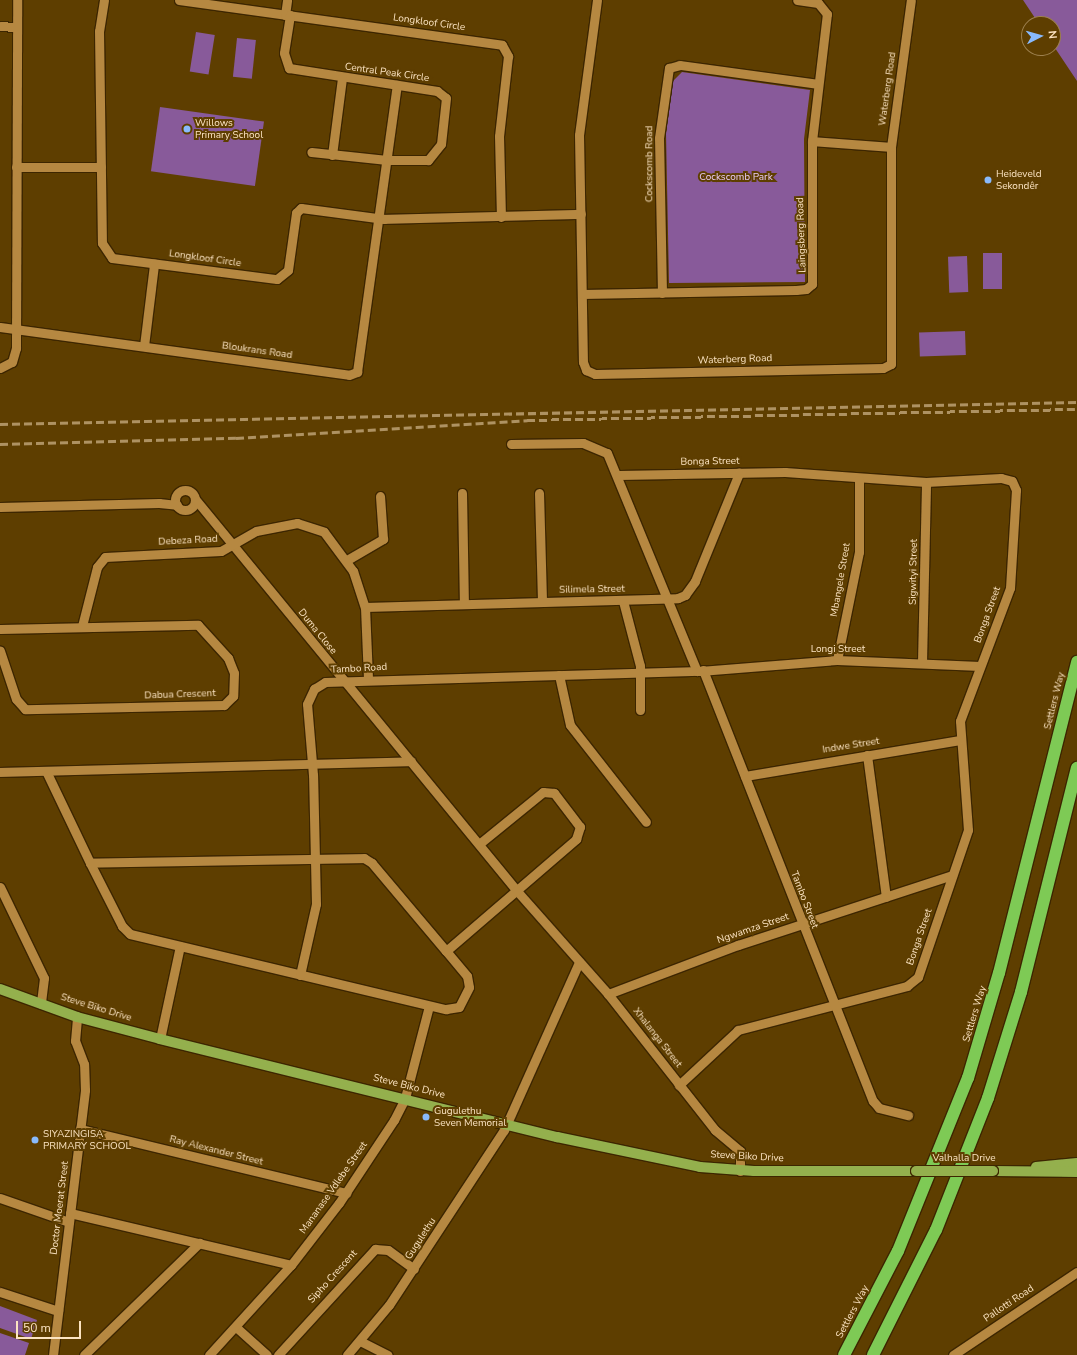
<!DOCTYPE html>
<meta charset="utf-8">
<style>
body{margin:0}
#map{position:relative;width:1077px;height:1355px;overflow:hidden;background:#5e3e00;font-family:"Nunito Sans",sans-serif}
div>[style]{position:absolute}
.green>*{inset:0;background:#885a9a;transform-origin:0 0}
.roads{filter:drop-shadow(1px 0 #3d2600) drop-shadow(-1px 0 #3d2600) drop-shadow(0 1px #3d2600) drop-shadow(0 -1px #3d2600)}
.minor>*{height:9px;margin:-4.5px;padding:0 4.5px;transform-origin:4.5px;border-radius:4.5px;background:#b68841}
.minor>.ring{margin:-4.5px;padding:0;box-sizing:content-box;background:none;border:9px solid #b68841;border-radius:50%}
.major>*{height:10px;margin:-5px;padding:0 5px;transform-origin:5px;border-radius:5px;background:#94b04d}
.highway>*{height:12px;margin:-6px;padding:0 6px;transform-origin:6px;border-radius:6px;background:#7eca55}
.rail>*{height:2.5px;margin-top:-1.25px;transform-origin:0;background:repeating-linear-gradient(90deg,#ae9262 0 8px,transparent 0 12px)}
.bridges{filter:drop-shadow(1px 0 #3d2600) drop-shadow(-1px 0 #3d2600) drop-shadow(0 1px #3d2600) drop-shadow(0 -1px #3d2600)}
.major-bridge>*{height:10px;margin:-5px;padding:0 5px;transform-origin:5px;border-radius:5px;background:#94b04d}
.dots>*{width:11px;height:11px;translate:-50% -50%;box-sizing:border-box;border:2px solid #5e3e00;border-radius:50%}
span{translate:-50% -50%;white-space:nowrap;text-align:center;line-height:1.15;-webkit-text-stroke:4px #5e3e00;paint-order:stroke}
.street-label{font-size:10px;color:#fce4c2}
.poi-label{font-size:10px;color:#fce4c2}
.left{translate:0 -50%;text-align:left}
.park-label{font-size:10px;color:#e9ccf5}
.north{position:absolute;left:1021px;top:16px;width:40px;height:40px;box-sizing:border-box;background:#5e3e00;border:1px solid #9d804e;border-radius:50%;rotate:84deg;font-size:11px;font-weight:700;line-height:16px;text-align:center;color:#fce4c2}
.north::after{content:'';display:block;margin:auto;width:14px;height:18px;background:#89bafc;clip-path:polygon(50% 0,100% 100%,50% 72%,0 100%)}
.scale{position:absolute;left:16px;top:1321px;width:65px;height:18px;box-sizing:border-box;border:2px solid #fce4c2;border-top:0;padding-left:5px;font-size:12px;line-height:14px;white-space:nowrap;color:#fce4c2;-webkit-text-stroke:3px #5e3e00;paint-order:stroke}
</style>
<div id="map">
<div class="green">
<i style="clip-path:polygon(1023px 0,1077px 0,1077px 81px,1053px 45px,1053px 24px,1039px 24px)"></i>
<i style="left:196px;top:32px;width:19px;height:40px;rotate:9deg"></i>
<i style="left:237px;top:38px;width:19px;height:39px;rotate:6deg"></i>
<i style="clip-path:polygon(682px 72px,810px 90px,804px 139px,805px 282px,669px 283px,666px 134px,673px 81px)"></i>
<i style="left:160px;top:107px;width:105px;height:65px;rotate:8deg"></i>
<i style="left:983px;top:253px;width:19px;height:36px"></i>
<i style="left:967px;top:256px;width:36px;height:19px;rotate:88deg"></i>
<i style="left:965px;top:331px;width:24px;height:46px;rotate:88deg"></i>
<i style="clip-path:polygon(0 1306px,37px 1320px,31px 1339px,0 1328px)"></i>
<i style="clip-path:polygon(0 1333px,29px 1343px,25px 1355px,0 1355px)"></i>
</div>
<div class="roads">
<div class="minor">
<i style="left:104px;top:0;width:31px;rotate:99deg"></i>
<i style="left:99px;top:31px;width:212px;rotate:89.2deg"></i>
<i style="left:102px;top:243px;width:18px;rotate:56deg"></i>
<i style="left:112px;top:258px;width:166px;rotate:7.3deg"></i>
<i style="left:277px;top:279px;width:14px;rotate:-39deg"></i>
<i style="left:288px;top:270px;width:58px;rotate:-82deg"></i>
<i style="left:296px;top:213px;width:7px;rotate:-45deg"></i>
<i style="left:301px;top:208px;width:84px;rotate:7.5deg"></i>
<i style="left:384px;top:219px;width:197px;rotate:-1.5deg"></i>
<i style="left:179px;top:0;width:326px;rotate:7.9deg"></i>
<i style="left:502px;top:45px;width:13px;rotate:61deg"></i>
<i style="left:508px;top:56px;width:81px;rotate:96.4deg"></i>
<i style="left:499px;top:136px;width:81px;rotate:88.6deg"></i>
<i style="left:597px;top:0;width:136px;rotate:97.6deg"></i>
<i style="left:579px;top:135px;width:227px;rotate:89deg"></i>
<i style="left:583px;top:362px;width:9px;rotate:69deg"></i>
<i style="left:586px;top:370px;width:10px;rotate:24deg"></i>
<i style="left:595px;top:374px;width:288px;rotate:-1.2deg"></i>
<i style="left:883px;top:368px;width:9px;rotate:-27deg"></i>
<i style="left:891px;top:364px;width:217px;rotate:-90deg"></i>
<i style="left:891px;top:147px;width:148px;rotate:-82.3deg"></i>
<i style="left:285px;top:15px;width:15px;rotate:-82deg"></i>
<i style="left:290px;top:15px;width:38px;rotate:99deg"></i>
<i style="left:284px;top:53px;width:16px;rotate:72deg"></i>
<i style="left:289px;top:68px;width:150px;rotate:8.8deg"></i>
<i style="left:437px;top:91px;width:11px;rotate:38deg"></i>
<i style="left:446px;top:98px;width:46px;rotate:96.2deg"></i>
<i style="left:441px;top:144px;width:21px;rotate:129deg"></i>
<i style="left:428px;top:160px;width:41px;rotate:180deg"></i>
<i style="left:387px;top:160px;width:76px;rotate:-174deg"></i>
<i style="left:0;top:26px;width:15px;rotate:4deg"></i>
<i style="left:812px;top:141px;width:79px;rotate:4.3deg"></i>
<i style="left:332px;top:155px;width:78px;rotate:-82.6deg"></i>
<i style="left:16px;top:167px;width:85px"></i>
<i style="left:662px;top:293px;width:155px;rotate:-91.1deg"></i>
<i style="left:659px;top:138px;width:71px;rotate:-81.9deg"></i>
<i style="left:669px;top:68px;width:11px;rotate:-15deg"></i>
<i style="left:680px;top:65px;width:139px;rotate:7.8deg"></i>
<i style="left:582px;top:294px;width:214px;rotate:-1.1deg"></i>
<i style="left:796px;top:290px;width:10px;rotate:-6deg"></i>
<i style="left:806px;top:289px;width:8px;rotate:-40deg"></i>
<i style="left:812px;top:284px;width:143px;rotate:-90deg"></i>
<i style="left:812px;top:141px;width:128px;rotate:-83.3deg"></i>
<i style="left:827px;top:14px;width:14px;rotate:-129deg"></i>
<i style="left:818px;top:3px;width:21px;rotate:-172deg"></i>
<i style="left:0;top:327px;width:352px;rotate:7.8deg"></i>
<i style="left:349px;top:375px;width:9px;rotate:-21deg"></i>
<i style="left:357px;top:372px;width:290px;rotate:-82.1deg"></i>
<i style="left:144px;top:346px;width:83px;rotate:-83deg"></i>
<i style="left:0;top:368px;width:13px;rotate:-27deg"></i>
<i style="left:12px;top:362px;width:15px;rotate:-74deg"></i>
<i style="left:16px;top:348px;width:348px;rotate:-89.8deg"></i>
<i style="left:511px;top:444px;width:72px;rotate:-0.8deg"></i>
<i style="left:583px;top:443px;width:26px;rotate:23deg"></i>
<i style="left:607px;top:453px;width:236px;rotate:67.6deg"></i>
<i style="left:619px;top:475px;width:166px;rotate:-1deg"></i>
<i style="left:785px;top:472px;width:141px;rotate:4.1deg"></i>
<i style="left:926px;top:482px;width:75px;rotate:-3.1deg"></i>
<i style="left:1001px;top:478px;width:11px;rotate:15deg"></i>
<i style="left:1012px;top:481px;width:10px;rotate:66deg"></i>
<i style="left:1016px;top:490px;width:98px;rotate:93.5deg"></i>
<i style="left:1010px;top:588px;width:142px;rotate:110.6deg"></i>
<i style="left:960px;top:721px;width:109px;rotate:85.8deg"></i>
<i style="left:968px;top:830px;width:155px;rotate:108.8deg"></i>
<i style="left:918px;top:977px;width:14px;rotate:141deg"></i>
<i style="left:907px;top:986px;width:175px;rotate:165.4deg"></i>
<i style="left:738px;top:1030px;width:81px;rotate:137deg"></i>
<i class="ring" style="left:175px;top:490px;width:11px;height:11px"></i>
<i style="left:462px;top:493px;width:111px;rotate:89deg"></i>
<i style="left:539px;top:493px;width:109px;rotate:88.4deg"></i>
<i style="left:196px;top:500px;width:506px;rotate:50.61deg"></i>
<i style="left:517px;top:891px;width:137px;rotate:48.5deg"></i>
<i style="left:608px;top:994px;width:173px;rotate:51.8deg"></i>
<i style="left:715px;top:1130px;width:33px;rotate:40deg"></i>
<i style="left:740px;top:1151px;width:20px;rotate:90deg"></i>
<i style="left:0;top:507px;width:159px;rotate:-1.4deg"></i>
<i style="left:159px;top:503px;width:18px;rotate:6deg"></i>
<i style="left:347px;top:560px;width:42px;rotate:-30.3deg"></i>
<i style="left:383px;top:539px;width:43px;rotate:-94deg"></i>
<i style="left:623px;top:601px;width:67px;rotate:75.3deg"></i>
<i style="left:640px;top:666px;width:44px;rotate:90deg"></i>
<i style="left:365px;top:607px;width:313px;rotate:-1.6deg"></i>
<i style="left:678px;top:598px;width:8px;rotate:-23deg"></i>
<i style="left:685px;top:595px;width:17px;rotate:-54deg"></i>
<i style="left:695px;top:581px;width:117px;rotate:-67.8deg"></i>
<i style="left:82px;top:626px;width:61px;rotate:-75.7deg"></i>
<i style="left:97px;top:567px;width:13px;rotate:-51deg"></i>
<i style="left:105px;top:557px;width:116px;rotate:-3deg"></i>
<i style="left:221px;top:551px;width:40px;rotate:-29.7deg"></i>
<i style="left:256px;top:531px;width:42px;rotate:-11deg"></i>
<i style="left:297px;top:523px;width:28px;rotate:18deg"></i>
<i style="left:324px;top:532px;width:49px;rotate:53.4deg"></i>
<i style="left:353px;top:571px;width:38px;rotate:72deg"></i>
<i style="left:365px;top:607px;width:72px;rotate:87.6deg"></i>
<i style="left:0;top:629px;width:198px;rotate:-1.2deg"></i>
<i style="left:198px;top:625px;width:45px;rotate:47.7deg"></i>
<i style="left:228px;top:658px;width:16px;rotate:68deg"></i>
<i style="left:234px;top:673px;width:23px;rotate:92deg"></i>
<i style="left:233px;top:696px;width:13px;rotate:135deg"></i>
<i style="left:224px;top:705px;width:199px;rotate:178.8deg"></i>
<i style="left:25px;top:709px;width:13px;rotate:-132deg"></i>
<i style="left:16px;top:699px;width:51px;rotate:-108.4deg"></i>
<i style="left:837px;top:660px;width:110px;rotate:-78.5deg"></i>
<i style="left:859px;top:552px;width:72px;rotate:-90deg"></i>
<i style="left:922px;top:662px;width:180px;rotate:-88.7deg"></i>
<i style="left:703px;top:670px;width:463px;rotate:68.5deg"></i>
<i style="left:873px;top:1101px;width:9px;rotate:49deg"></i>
<i style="left:879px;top:1108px;width:30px;rotate:14deg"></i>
<i style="left:559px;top:675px;width:51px;rotate:77.6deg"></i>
<i style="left:570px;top:725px;width:123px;rotate:51.9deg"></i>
<i style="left:867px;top:755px;width:143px;rotate:82.4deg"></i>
<i style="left:46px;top:771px;width:102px;rotate:64.4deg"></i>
<i style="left:90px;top:863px;width:71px;rotate:63.1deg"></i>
<i style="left:122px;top:926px;width:11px;rotate:45deg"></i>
<i style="left:130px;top:934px;width:325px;rotate:13.4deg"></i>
<i style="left:446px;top:1009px;width:13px;rotate:-9deg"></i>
<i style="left:459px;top:1007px;width:22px;rotate:-63deg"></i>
<i style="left:469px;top:987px;width:11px;rotate:-100deg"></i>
<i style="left:467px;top:976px;width:33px;rotate:-130deg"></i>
<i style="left:446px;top:951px;width:115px;rotate:-130.1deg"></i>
<i style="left:372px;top:863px;width:9px;rotate:-148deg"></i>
<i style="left:364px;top:858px;width:274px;rotate:179deg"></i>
<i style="left:0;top:772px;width:411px;rotate:-1.5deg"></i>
<i style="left:745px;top:776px;width:218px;rotate:-9.5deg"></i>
<i style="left:0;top:887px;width:101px;rotate:64.2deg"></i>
<i style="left:44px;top:978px;width:26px;rotate:97deg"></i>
<i style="left:446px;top:951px;width:172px;rotate:-40.7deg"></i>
<i style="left:576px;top:839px;width:13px;rotate:-72deg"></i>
<i style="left:580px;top:827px;width:43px;rotate:-127.4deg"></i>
<i style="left:554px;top:793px;width:11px;rotate:-175deg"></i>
<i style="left:543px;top:792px;width:82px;rotate:140.9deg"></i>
<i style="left:300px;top:975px;width:73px;rotate:-77.3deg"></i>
<i style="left:316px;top:904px;width:129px;rotate:-91.3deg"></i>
<i style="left:313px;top:775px;width:71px;rotate:-94.8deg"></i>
<i style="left:307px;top:704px;width:17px;rotate:-65deg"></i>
<i style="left:314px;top:689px;width:13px;rotate:-32deg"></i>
<i style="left:325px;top:682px;width:375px;rotate:-1.7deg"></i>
<i style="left:700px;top:671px;width:137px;rotate:-4.6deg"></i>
<i style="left:837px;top:660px;width:143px;rotate:2.4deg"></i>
<i style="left:608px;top:994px;width:139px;rotate:-20.7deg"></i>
<i style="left:738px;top:945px;width:225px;rotate:-18.1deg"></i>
<i style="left:160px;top:1039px;width:95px;rotate:-77.9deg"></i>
<i style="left:80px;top:1129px;width:274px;rotate:13.5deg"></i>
<i style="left:0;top:1198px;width:73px;rotate:19.2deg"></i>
<i style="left:70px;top:1213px;width:227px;rotate:13.2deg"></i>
<i style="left:0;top:1292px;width:61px;rotate:18.1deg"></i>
<i style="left:237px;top:1328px;width:40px;rotate:42deg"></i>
<i style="left:360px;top:1341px;width:31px;rotate:27deg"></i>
<i style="left:53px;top:1355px;width:267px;rotate:-83.1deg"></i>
<i style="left:85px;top:1090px;width:26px;rotate:-92deg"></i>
<i style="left:84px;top:1064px;width:25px;rotate:-111deg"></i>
<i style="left:75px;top:1041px;width:24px;rotate:-85deg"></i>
<i style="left:84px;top:1355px;width:161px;rotate:-44.2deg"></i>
<i style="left:209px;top:1355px;width:122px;rotate:-47.7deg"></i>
<i style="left:291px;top:1265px;width:78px;rotate:-52.3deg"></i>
<i style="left:339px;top:1203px;width:100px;rotate:-56.5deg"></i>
<i style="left:394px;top:1120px;width:25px;rotate:-63deg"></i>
<i style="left:405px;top:1098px;width:95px;rotate:-75.4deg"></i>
<i style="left:278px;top:1355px;width:144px;rotate:-47.5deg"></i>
<i style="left:375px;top:1249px;width:13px;rotate:4deg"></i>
<i style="left:388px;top:1250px;width:32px;rotate:36deg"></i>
<i style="left:347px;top:1355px;width:65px;rotate:-50deg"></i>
<i style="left:389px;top:1305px;width:209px;rotate:-56.7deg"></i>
<i style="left:504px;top:1130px;width:184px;rotate:-65.9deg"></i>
<i style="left:953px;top:1355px;width:149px;rotate:-33.8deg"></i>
</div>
<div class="major">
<i style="left:0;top:989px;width:82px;rotate:20deg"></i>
<i style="left:77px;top:1017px;width:86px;rotate:14.8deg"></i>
<i style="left:160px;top:1039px;width:409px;rotate:13.9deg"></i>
<i style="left:557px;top:1137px;width:146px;rotate:11.8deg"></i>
<i style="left:700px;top:1167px;width:54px;rotate:4.2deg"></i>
<i style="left:754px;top:1171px;width:162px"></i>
<i style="left:1036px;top:1167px;width:41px;rotate:-5.6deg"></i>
<i style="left:993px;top:1171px;width:84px;rotate:0.7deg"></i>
</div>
<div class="highway">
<i style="left:844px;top:1355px;width:117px;rotate:-62.6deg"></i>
<i style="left:898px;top:1251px;width:187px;rotate:-68deg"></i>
<i style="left:968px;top:1078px;width:109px;rotate:-73.6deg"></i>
<i style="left:999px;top:973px;width:321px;rotate:-75.9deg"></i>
<i style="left:873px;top:1355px;width:140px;rotate:-63.3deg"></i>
<i style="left:936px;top:1230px;width:142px;rotate:-68.5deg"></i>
<i style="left:988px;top:1098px;width:111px;rotate:-72.7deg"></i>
<i style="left:1021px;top:992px;width:231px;rotate:-76deg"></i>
</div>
</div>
<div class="rail">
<i style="left:0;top:424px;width:1077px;rotate:-1.17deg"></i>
<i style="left:0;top:444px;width:236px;rotate:-1.5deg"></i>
<i style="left:236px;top:438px;width:292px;rotate:-3.5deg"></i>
<i style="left:527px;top:420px;width:550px;rotate:-1.15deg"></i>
</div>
<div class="bridges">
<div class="major-bridge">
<i style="left:916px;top:1171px;width:77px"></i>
</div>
</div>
<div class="dots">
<i style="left:187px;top:129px;background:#89bafc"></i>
<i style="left:988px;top:180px;background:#89bafc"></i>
<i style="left:426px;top:1117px;background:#89bafc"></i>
<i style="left:35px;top:1140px;background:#89bafc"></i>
</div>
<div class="street-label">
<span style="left:429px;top:23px;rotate:8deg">Longkloof Circle</span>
<span style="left:387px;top:73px;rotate:8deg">Central Peak Circle</span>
<span style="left:888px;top:89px;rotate:-82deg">Waterberg Road</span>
<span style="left:650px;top:164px;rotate:-90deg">Cockscomb Road</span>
<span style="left:802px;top:235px;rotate:-92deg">Laingsberg Road</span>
<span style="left:205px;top:259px;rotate:8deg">Longkloof Circle</span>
<span style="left:257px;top:351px;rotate:8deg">Bloukrans Road</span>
<span style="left:735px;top:360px;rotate:-2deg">Waterberg Road</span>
<span style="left:710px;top:462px;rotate:-1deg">Bonga Street</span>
<span style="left:188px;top:541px;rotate:-3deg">Debeza Road</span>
<span style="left:914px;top:572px;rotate:-89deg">Sigwityi Street</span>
<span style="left:841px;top:580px;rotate:-80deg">Mbangele Street</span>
<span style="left:592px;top:590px;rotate:-1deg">Silimela Street</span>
<span style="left:988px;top:615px;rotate:-70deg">Bonga Street</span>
<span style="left:317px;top:632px;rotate:51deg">Duma Close</span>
<span style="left:838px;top:650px">Longi Street</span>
<span style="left:359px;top:669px;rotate:-3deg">Tambo Road</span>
<span style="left:180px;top:695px;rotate:-2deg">Dabua Crescent</span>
<span style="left:1055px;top:701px;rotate:-76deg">Settlers Way</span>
<span style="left:851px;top:746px;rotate:-9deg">Indwe Street</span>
<span style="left:804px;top:900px;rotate:69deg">Tambo Street</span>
<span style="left:753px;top:929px;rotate:-19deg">Ngwamza Street</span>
<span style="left:920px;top:937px;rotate:-71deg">Bonga Street</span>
<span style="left:96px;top:1008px;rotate:17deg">Steve Biko Drive</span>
<span style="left:975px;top:1014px;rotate:-73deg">Settlers Way</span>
<span style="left:657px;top:1038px;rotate:52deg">Xhalanga Street</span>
<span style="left:409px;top:1087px;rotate:14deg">Steve Biko Drive</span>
<span style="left:216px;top:1151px;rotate:14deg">Ray Alexander Street</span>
<span style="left:747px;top:1157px;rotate:3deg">Steve Biko Drive</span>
<span style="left:964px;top:1159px">Valhalla Drive</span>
<span style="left:334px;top:1188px;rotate:-55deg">Mananase Vdlebe Street</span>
<span style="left:60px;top:1208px;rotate:-83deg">Doctor Moerat Street</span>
<span style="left:421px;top:1239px;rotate:-57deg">Gugulethu</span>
<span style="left:333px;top:1277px;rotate:-48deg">Sipho Crescent</span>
<span style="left:1009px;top:1304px;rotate:-34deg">Pallotti Road</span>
<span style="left:853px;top:1312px;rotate:-62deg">Settlers Way</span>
</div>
<div class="poi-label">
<span class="left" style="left:195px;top:129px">Willows<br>Primary School</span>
<span class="left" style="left:996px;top:180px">Heideveld<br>Sekondêr</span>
<span class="left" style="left:434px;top:1117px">Gugulethu<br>Seven Memorial</span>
<span class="left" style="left:43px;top:1140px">SIYAZINGISA<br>PRIMARY SCHOOL</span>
</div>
<div class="park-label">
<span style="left:736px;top:178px">Cockscomb Park</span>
</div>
<div class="north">N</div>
<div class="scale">50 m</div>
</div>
